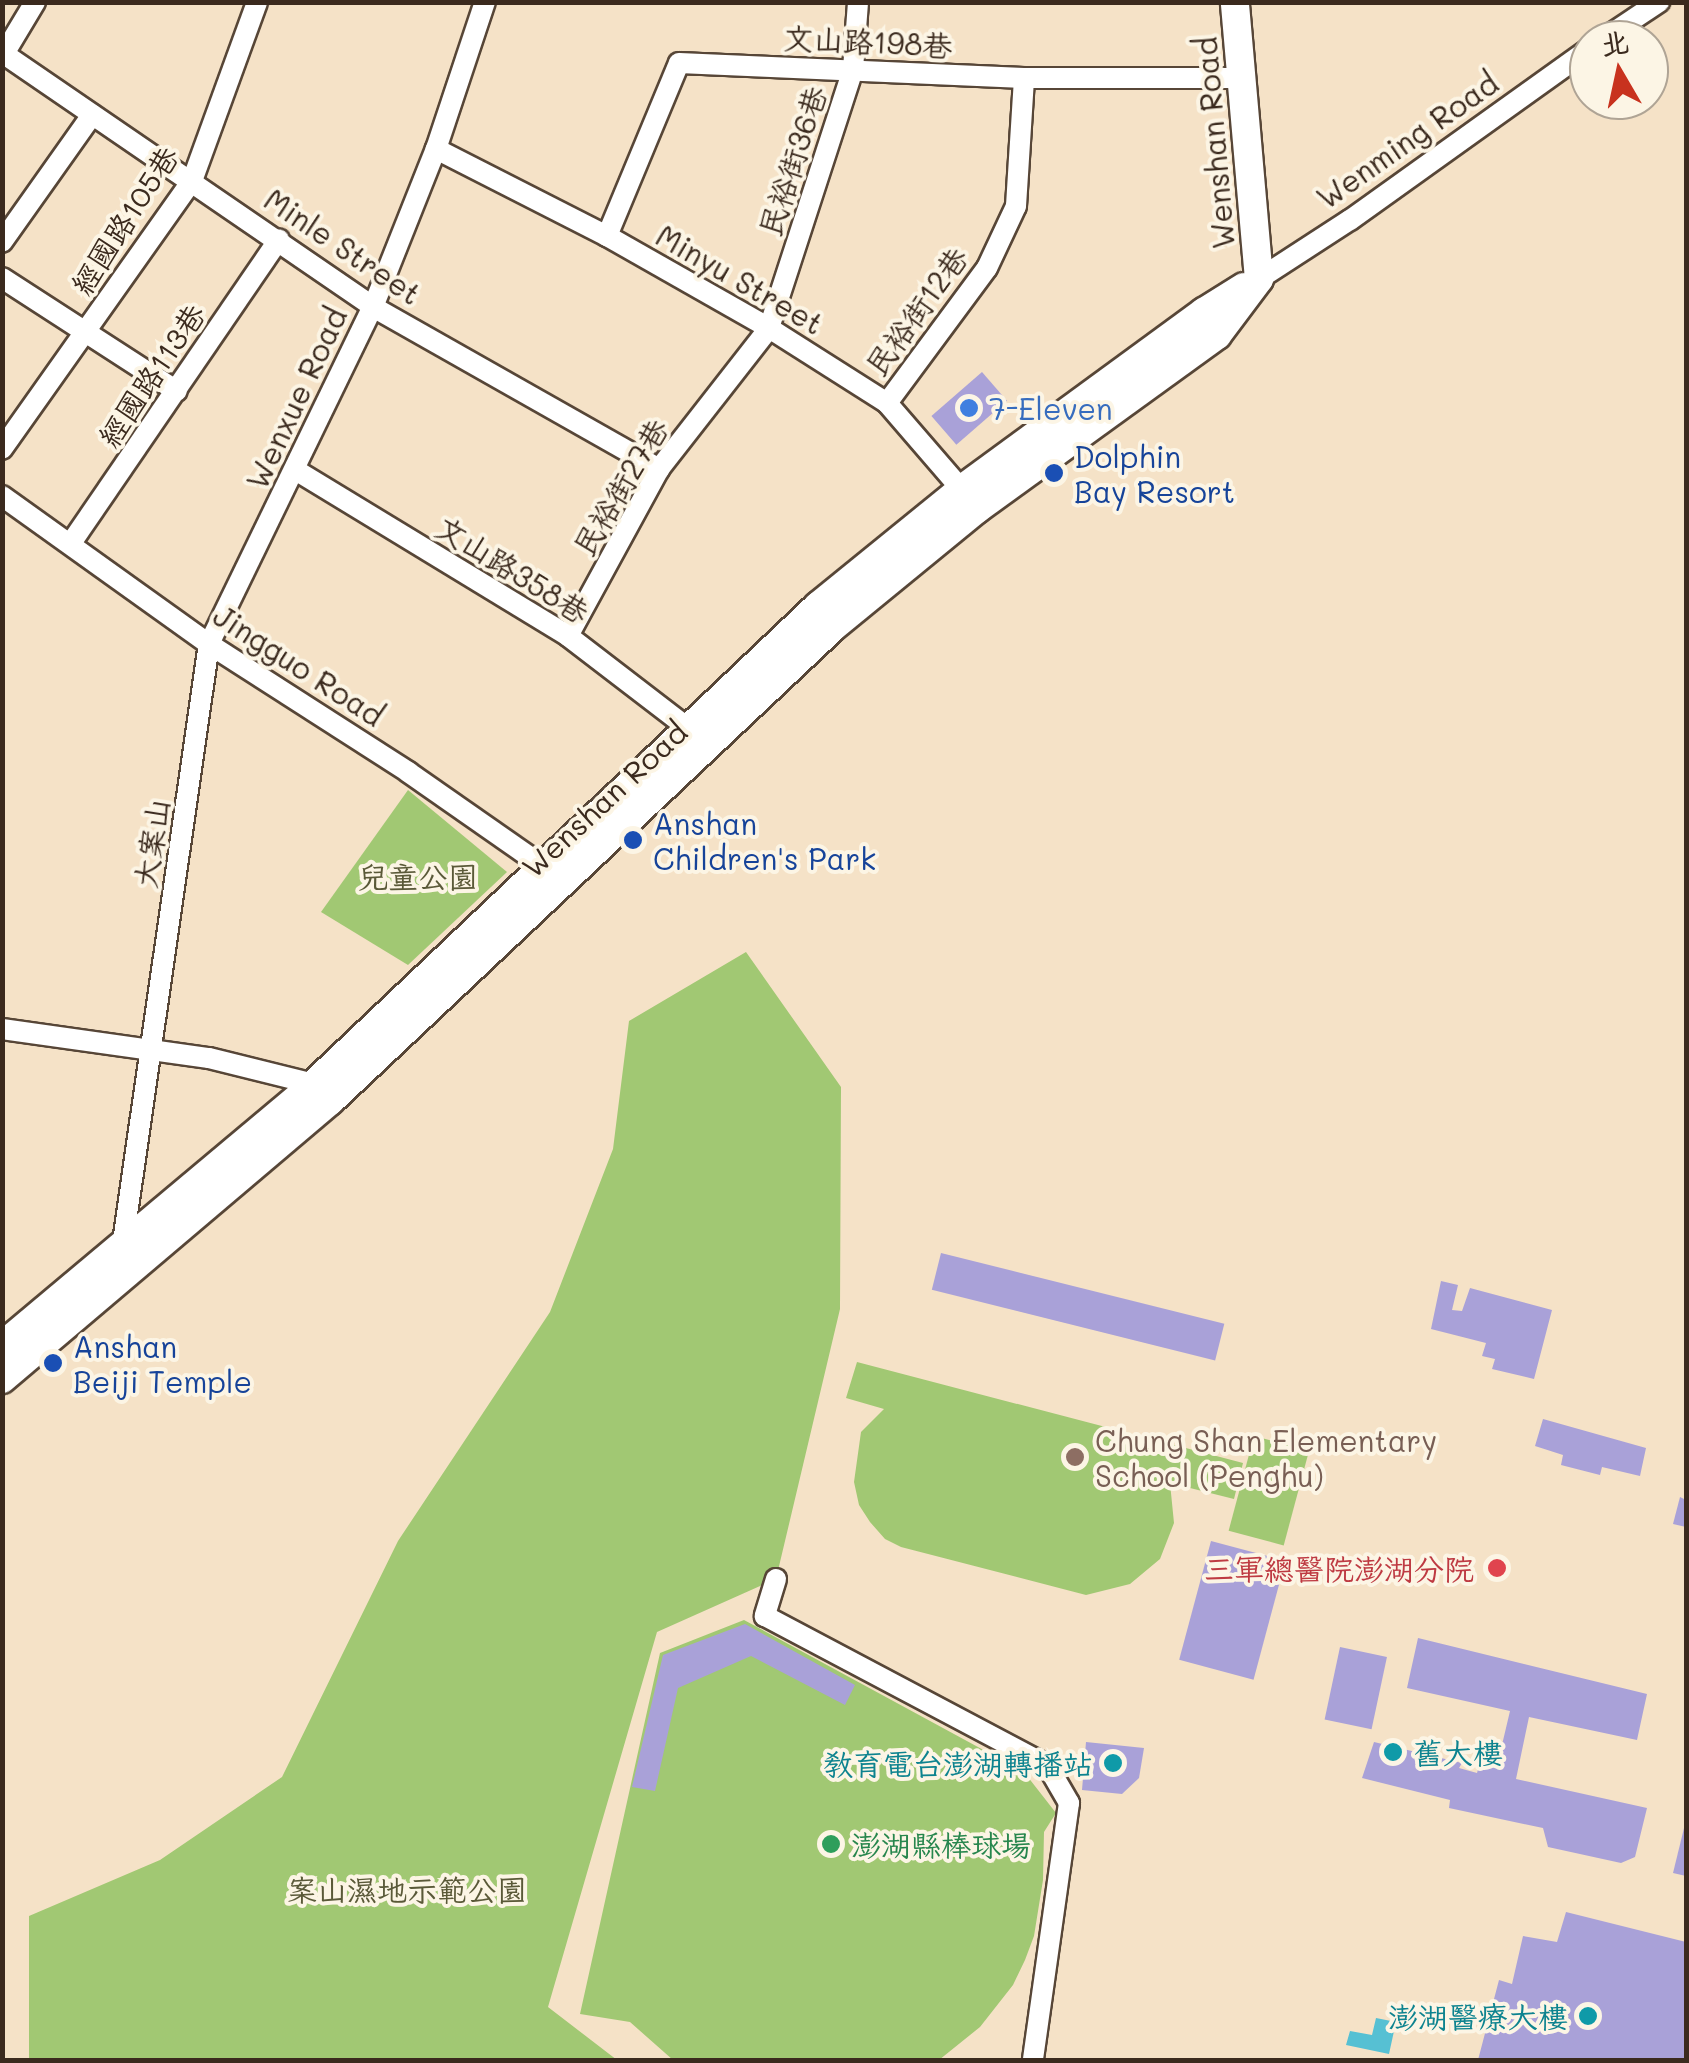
<!DOCTYPE html>
<meta charset="utf-8">
<style>
body{margin:0}
#map{position:relative;width:1689px;height:2063px;overflow:hidden;background:#f5e2c7;font-family:Mali,"LXGW WenKai TC",sans-serif}
div>[style]{position:absolute}
.green>*{inset:0;background:#a1c873;transform-origin:0 0}
.water>*{inset:0;background:#56c0d3}
.building>*{inset:0;background:#a9a1d8;transform-origin:0 0}
.roads{filter:drop-shadow(2px 0 #574637) drop-shadow(-2px 0 #574637) drop-shadow(0 2px #574637) drop-shadow(0 -2px #574637)}
.street>*{height:20px;margin:-10px;padding:0 10px;transform-origin:10px;border-radius:10px;background:#fff}
.secondary>*{height:28px;margin:-14px;padding:0 14px;transform-origin:14px;border-radius:14px;background:#fff}
.dots>*{width:28px;height:28px;translate:-50% -50%;box-sizing:border-box;border:5px solid #fcf5e5;border-radius:50%}
span{translate:-50% -50%;white-space:nowrap;text-align:center;line-height:1.15;-webkit-text-stroke:8px #fcf5e5;paint-order:stroke}
.street-label{font-size:30px;color:#3b2a1e}
.shop-label{font-size:30px;color:#366cbe}
.left{translate:0 -50%;text-align:left}
.transit-label{font-size:30px;color:#164399}
.park-label{font-size:30px;color:#5a5938}
.education-label{font-size:30px;color:#785e54}
.health-label{font-size:30px;color:#be3a42}
.right{translate:-100% -50%;text-align:right}
.culture-label{font-size:30px;color:#0d838f}
.leisure-label{font-size:30px;color:#27864d}
.frame{position:absolute;inset:0;border:5px solid #3b2a1e;pointer-events:none}
.north{position:absolute;left:1569px;top:20px;width:100px;height:100px;box-sizing:border-box;background:#fcf5e5;border:2px solid #afa495;border-radius:50%;rotate:351deg;font-size:28px;font-weight:700;line-height:40px;text-align:center;color:#3b2a1e}
.north::after{content:'';display:block;margin:auto;width:35px;height:45px;background:#c8321e;clip-path:polygon(50% 0,100% 100%,50% 72%,0 100%)}
</style>
<div id="map">
<div class="green">
<i style="clip-path:polygon(408px 790px,507px 872px,408px 965px,321px 912px)"></i>
<i style="clip-path:polygon(746px 952px,841px 1087px,840px 1309px,776px 1579px,657px 1632px,548px 2007px,617px 2060px,29px 2060px,29px 1916px,160px 1860px,282px 1777px,398px 1541px,550px 1312px,613px 1149px,629px 1021px)"></i>
<i style="clip-path:polygon(857px 1362px,1243px 1463px,1234px 1499px,1170px 1483px,1174px 1523px,1160px 1559px,1130px 1584px,1086px 1595px,901px 1547px,885px 1539px,870px 1522px,859px 1505px,854px 1482px,861px 1432px,884px 1409px,846px 1398px)"></i>
<i style="left:1254px;top:1436px;width:57px;height:98px;rotate:15deg"></i>
<i style="clip-path:polygon(744px 1620px,1024px 1772px,1056px 1813px,1044px 1832px,1043px 1880px,1034px 1936px,1025px 1960px,1013px 1985px,980px 2027px,939px 2060px,673px 2060px,630px 2022px,580px 2014px,660px 1653px)"></i>
</div>
<div class="water">
<i style="clip-path:polygon(1376px 2018px,1396px 2022px,1389px 2054px,1346px 2045px,1350px 2031px,1372px 2035px)"></i>
</div>
<div class="building">
<i style="left:982px;top:372px;width:38px;height:67px;rotate:49deg"></i>
<i style="left:941px;top:1253px;width:292px;height:38px;rotate:14deg"></i>
<i style="clip-path:polygon(1441px 1281px,1458px 1285px,1452px 1310px,1462px 1311px,1470px 1288px,1552px 1310px,1534px 1379px,1492px 1369px,1495px 1359px,1482px 1356px,1486px 1343px,1431px 1329px)"></i>
<i style="clip-path:polygon(1543px 1419px,1646px 1448px,1640px 1476px,1602px 1467px,1600px 1475px,1561px 1465px,1563px 1455px,1535px 1446px)"></i>
<i style="clip-path:polygon(1680px 1497px,1686px 1500px,1686px 1527px,1673px 1524px)"></i>
<i style="left:1211px;top:1541px;width:77px;height:123px;rotate:15deg"></i>
<i style="clip-path:polygon(745px 1624px,855px 1685px,845px 1705px,751px 1656px,678px 1688px,655px 1791px,632px 1787px,663px 1655px)"></i>
<i style="clip-path:polygon(1418px 1638px,1647px 1694px,1637px 1740px,1529px 1717px,1516px 1779px,1647px 1808px,1635px 1857px,1621px 1863px,1548px 1847px,1543px 1828px,1449px 1808px,1450px 1800px,1362px 1778px,1374px 1742px,1462px 1763px,1459px 1768px,1477px 1773px,1480px 1762px,1497px 1766px,1510px 1711px,1407px 1688px)"></i>
<i style="left:1340px;top:1647px;width:48px;height:74px;rotate:12deg"></i>
<i style="clip-path:polygon(1086px 1742px,1144px 1748px,1139px 1778px,1122px 1794px,1082px 1790px)"></i>
<i style="clip-path:polygon(1685px 1824px,1686px 1824px,1686px 1876px,1673px 1873px)"></i>
<i style="clip-path:polygon(1566px 1912px,1686px 1942px,1684px 2060px,1478px 2060px,1499px 1980px,1512px 1984px,1523px 1936px,1557px 1942px)"></i>
</div>
<div class="roads">
<div class="street">
<i style="left:1602px;top:40px;width:69px;rotate:-33.7deg"></i>
<i style="left:4px;top:54px;width:447px;rotate:34.4deg"></i>
<i style="left:373px;top:307px;width:329px;rotate:29.5deg"></i>
<i style="left:2px;top:57px;width:64px;rotate:-59deg"></i>
<i style="left:436px;top:149px;width:192px;rotate:27deg"></i>
<i style="left:607px;top:236px;width:186px;rotate:29.6deg"></i>
<i style="left:769px;top:328px;width:140px;rotate:32.4deg"></i>
<i style="left:887px;top:403px;width:124px;rotate:49.2deg"></i>
<i style="left:607px;top:236px;width:187px;rotate:-67.4deg"></i>
<i style="left:679px;top:63px;width:345px;rotate:2.5deg"></i>
<i style="left:1024px;top:78px;width:218px"></i>
<i style="left:2px;top:242px;width:156px;rotate:-54.7deg"></i>
<i style="left:2px;top:278px;width:208px;rotate:32.9deg"></i>
<i style="left:1259px;top:279px;width:108px;rotate:-33deg"></i>
<i style="left:1350px;top:220px;width:294px;rotate:-35.6deg"></i>
<i style="left:887px;top:403px;width:168px;rotate:-53.5deg"></i>
<i style="left:987px;top:268px;width:68px;rotate:-64.9deg"></i>
<i style="left:1016px;top:206px;width:128px;rotate:-86.4deg"></i>
<i style="left:2px;top:449px;width:329px;rotate:-54.7deg"></i>
<i style="left:192px;top:181px;width:190px;rotate:-70deg"></i>
<i style="left:297px;top:471px;width:317px;rotate:31.3deg"></i>
<i style="left:568px;top:636px;width:153px;rotate:37.5deg"></i>
<i style="left:2px;top:496px;width:254px;rotate:35.6deg"></i>
<i style="left:209px;top:644px;width:237px;rotate:32.7deg"></i>
<i style="left:408px;top:772px;width:177px;rotate:34.9deg"></i>
<i style="left:71px;top:543px;width:368px;rotate:-55.6deg"></i>
<i style="left:568px;top:636px;width:190px;rotate:-61.4deg"></i>
<i style="left:659px;top:469px;width:179px;rotate:-52deg"></i>
<i style="left:769px;top:328px;width:272px;rotate:-72deg"></i>
<i style="left:853px;top:69px;width:67px;rotate:-85.7deg"></i>
<i style="left:2px;top:1029px;width:209px;rotate:8deg"></i>
<i style="left:209px;top:1058px;width:108px;rotate:13.9deg"></i>
<i style="left:122px;top:1249px;width:611px;rotate:-81.82deg"></i>
<i style="left:209px;top:644px;width:375px;rotate:-64.1deg"></i>
<i style="left:373px;top:307px;width:170px;rotate:-68.3deg"></i>
<i style="left:436px;top:149px;width:155px;rotate:-71.6deg"></i>
<i style="left:776px;top:1579px;width:39px;rotate:107deg"></i>
<i style="left:765px;top:1616px;width:319px;rotate:27.9deg"></i>
<i style="left:1047px;top:1765px;width:44px;rotate:59.9deg"></i>
<i style="left:1069px;top:1803px;width:260px;rotate:98deg"></i>
</div>
<div class="secondary">
<i style="left:2px;top:1346px;width:407px;rotate:-40deg"></i>
<i style="left:314px;top:1084px;width:695px;rotate:-43.48deg"></i>
<i style="left:818px;top:606px;width:186px;rotate:-39.1deg"></i>
<i style="left:962px;top:489px;width:300px;rotate:-36.2deg"></i>
<i style="left:1204px;top:312px;width:47px;rotate:-32deg"></i>
<i style="left:2px;top:1379px;width:430px;rotate:-40.3deg"></i>
<i style="left:330px;top:1101px;width:693px;rotate:-43.3deg"></i>
<i style="left:834px;top:626px;width:185px;rotate:-39.3deg"></i>
<i style="left:977px;top:509px;width:296px;rotate:-35.9deg"></i>
<i style="left:1217px;top:335px;width:70px;rotate:-53.1deg"></i>
<i style="left:1259px;top:279px;width:278px;rotate:-95deg"></i>
</div>
</div>
<div class="dots">
<i style="left:969px;top:408px;background:#3f7fe0"></i>
<i style="left:1054px;top:473px;background:#1a4fb4"></i>
<i style="left:633px;top:840px;background:#1a4fb4"></i>
<i style="left:53px;top:1363px;background:#1a4fb4"></i>
<i style="left:1075px;top:1457px;background:#8d6e63"></i>
<i style="left:1497px;top:1568px;background:#e0444e"></i>
<i style="left:1393px;top:1752px;background:#0f9aa8"></i>
<i style="left:1113px;top:1763px;background:#0f9aa8"></i>
<i style="left:831px;top:1844px;background:#2e9e5b"></i>
<i style="left:1588px;top:2016px;background:#0f9aa8"></i>
</div>
<div class="street-label">
<span style="left:868px;top:41px;rotate:3deg">文山路198巷</span>
<span style="left:1407px;top:140px;rotate:-35deg">Wenming Road</span>
<span style="left:1214px;top:143px;rotate:-95deg">Wenshan Road</span>
<span style="left:792px;top:161px;rotate:-72deg">民裕街36巷</span>
<span style="left:124px;top:220px;rotate:-57deg">經國路105巷</span>
<span style="left:343px;top:246px;rotate:34deg">Minle Street</span>
<span style="left:740px;top:279px;rotate:30deg">Minyu Street</span>
<span style="left:916px;top:311px;rotate:-54deg">民裕街12巷</span>
<span style="left:151px;top:375px;rotate:-56deg">經國路113巷</span>
<span style="left:296px;top:398px;rotate:-65deg">Wenxue Road</span>
<span style="left:620px;top:487px;rotate:-59deg">民裕街27巷</span>
<span style="left:513px;top:569px;rotate:32deg">文山路358巷</span>
<span style="left:299px;top:665px;rotate:33deg">Jingguo Road</span>
<span style="left:604px;top:799px;rotate:-43deg">Wenshan Road</span>
<span style="left:151px;top:843px;rotate:-81deg">大案山</span>
</div>
<div class="shop-label">
<span class="left" style="left:989px;top:408px">7-Eleven</span>
</div>
<div class="transit-label">
<span class="left" style="left:1074px;top:473px">Dolphin<br>Bay Resort</span>
<span class="left" style="left:653px;top:840px">Anshan<br>Children's Park</span>
<span class="left" style="left:73px;top:1363px">Anshan<br>Beiji Temple</span>
</div>
<div class="park-label">
<span style="left:418px;top:876px">兒童公園</span>
<span style="left:407px;top:1889px">案山濕地示範公園</span>
</div>
<div class="education-label">
<span class="left" style="left:1095px;top:1457px">Chung Shan Elementary<br>School (Penghu)</span>
</div>
<div class="health-label">
<span class="right" style="left:1474px;top:1568px">三軍總醫院澎湖分院</span>
</div>
<div class="culture-label">
<span class="left" style="left:1413px;top:1752px">舊大樓</span>
<span class="right" style="left:1093px;top:1763px">教育電台澎湖轉播站</span>
<span class="right" style="left:1568px;top:2016px">澎湖醫療大樓</span>
</div>
<div class="leisure-label">
<span class="left" style="left:851px;top:1844px">澎湖縣棒球場</span>
</div>
<div class="frame"></div>
<div class="north">北</div>
</div>
